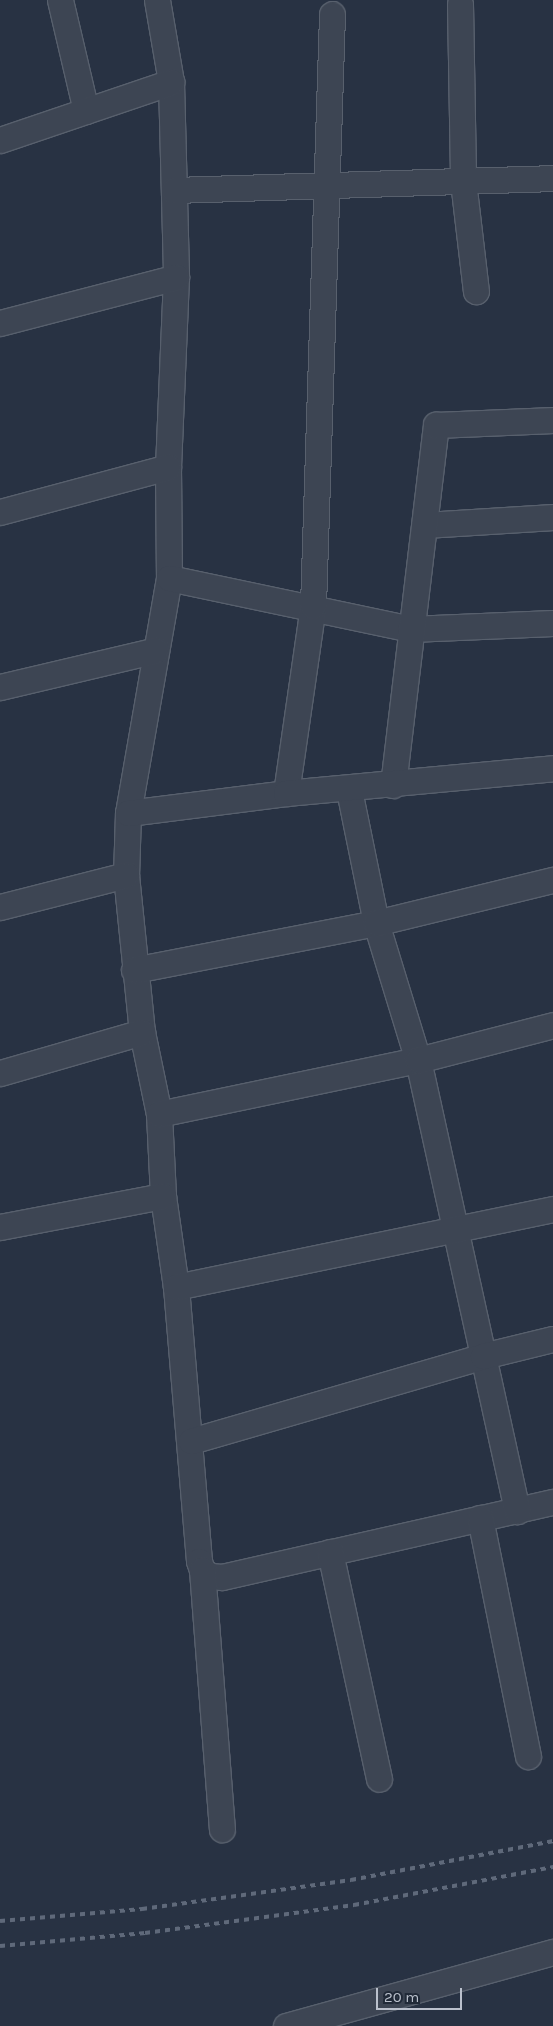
<!DOCTYPE html>
<style>
body{margin:0}
#map{position:relative;width:553px;height:2026px;overflow:hidden;background:#283243;font-family:Karla,sans-serif}
div>[style]{position:absolute}
.roads{filter:drop-shadow(1px 0 #58606d) drop-shadow(-1px 0 #58606d) drop-shadow(0 1px #58606d) drop-shadow(0 -1px #58606d)}
.street>*{height:25px;margin:-12.5px;padding:0 12.5px;transform-origin:12.5px;border-radius:12.5px;background:#3d4553}
.rail>*{height:4px;margin-top:-2px;transform-origin:0;background:repeating-linear-gradient(90deg,#5f697a 0 5px,transparent 0 10px)}
span{translate:-50% -50%;white-space:nowrap;text-align:center;line-height:1.15;-webkit-text-stroke:4.5px #212a38;paint-order:stroke}
.scale{position:absolute;left:376px;top:1988px;width:86px;height:22px;box-sizing:border-box;border:2px solid #bac0cc;border-top:0;padding-left:6px;font-size:15px;line-height:18px;white-space:nowrap;color:#bac0cc;-webkit-text-stroke:4px #212a38;paint-order:stroke}
</style>
<div id="map">
<div class="roads">
<div class="street">
<i style="left:60px;top:0;width:114px;rotate:76.8deg"></i>
<i style="left:157px;top:0;width:83px;rotate:80.3deg"></i>
<i style="left:171px;top:82px;width:195px;rotate:88.5deg"></i>
<i style="left:176px;top:277px;width:190px;rotate:92.4deg"></i>
<i style="left:168px;top:467px;width:111px;rotate:89.5deg"></i>
<i style="left:169px;top:578px;width:239px;rotate:99.9deg"></i>
<i style="left:128px;top:813px;width:62px;rotate:91.8deg"></i>
<i style="left:126px;top:875px;width:158px;rotate:84.2deg"></i>
<i style="left:142px;top:1032px;width:84px;rotate:78.3deg"></i>
<i style="left:159px;top:1114px;width:82px;rotate:87.2deg"></i>
<i style="left:163px;top:1196px;width:92px;rotate:81.9deg"></i>
<i style="left:176px;top:1287px;width:275px;rotate:85.2deg"></i>
<i style="left:199px;top:1561px;width:9px;rotate:72deg"></i>
<i style="left:202px;top:1570px;width:10px;rotate:37deg"></i>
<i style="left:210px;top:1576px;width:12px;rotate:5deg"></i>
<i style="left:222px;top:1577px;width:339px;rotate:-12.8deg"></i>
<i style="left:460px;top:4px;width:177px;rotate:89deg"></i>
<i style="left:463px;top:181px;width:111px;rotate:83.3deg"></i>
<i style="left:0;top:140px;width:181px;rotate:-18.7deg"></i>
<i style="left:174px;top:190px;width:379px;rotate:-1.8deg"></i>
<i style="left:0;top:323px;width:182px;rotate:-14.6deg"></i>
<i style="left:0;top:512px;width:174px;rotate:-15deg"></i>
<i style="left:425px;top:525px;width:128px;rotate:-3.6deg"></i>
<i style="left:169px;top:578px;width:246px;rotate:11.9deg"></i>
<i style="left:410px;top:629px;width:143px;rotate:-2.4deg"></i>
<i style="left:0;top:687px;width:160px;rotate:-13.3deg"></i>
<i style="left:393px;top:785px;width:363px;rotate:-83.2deg"></i>
<i style="left:436px;top:425px;width:117px;rotate:-2.4deg"></i>
<i style="left:349px;top:790px;width:136px;rotate:78.5deg"></i>
<i style="left:376px;top:923px;width:143px;rotate:73deg"></i>
<i style="left:418px;top:1060px;width:462px;rotate:77.6deg"></i>
<i style="left:286px;top:793px;width:189px;rotate:-81.8deg"></i>
<i style="left:313px;top:606px;width:592px;rotate:-88.16deg"></i>
<i style="left:128px;top:813px;width:159px;rotate:-7.2deg"></i>
<i style="left:286px;top:793px;width:268px;rotate:-5.3deg"></i>
<i style="left:0;top:907px;width:130px;rotate:-14.3deg"></i>
<i style="left:134px;top:970px;width:247px;rotate:-11deg"></i>
<i style="left:376px;top:923px;width:182px;rotate:-13.7deg"></i>
<i style="left:0;top:1073px;width:148px;rotate:-16.1deg"></i>
<i style="left:159px;top:1114px;width:265px;rotate:-11.8deg"></i>
<i style="left:418px;top:1060px;width:139px;rotate:-14.5deg"></i>
<i style="left:0;top:1227px;width:166px;rotate:-10.8deg"></i>
<i style="left:176px;top:1287px;width:385px;rotate:-11.7deg"></i>
<i style="left:191px;top:1441px;width:304px;rotate:-16.2deg"></i>
<i style="left:483px;top:1356px;width:72px;rotate:-13.7deg"></i>
<i style="left:480px;top:1518px;width:243px;rotate:78.6deg"></i>
<i style="left:330px;top:1552px;width:232px;rotate:77.8deg"></i>
<i style="left:202px;top:1570px;width:260px;rotate:85.6deg"></i>
<i style="left:286px;top:2026px;width:277px;rotate:-15.5deg"></i>
</div>
</div>
<div class="rail">
<i style="left:0;top:1921px;width:143px;rotate:-4.8deg"></i>
<i style="left:142px;top:1909px;width:211px;rotate:-7.9deg"></i>
<i style="left:351px;top:1880px;width:206px;rotate:-10.9deg"></i>
<i style="left:0;top:1946px;width:146px;rotate:-5.1deg"></i>
<i style="left:145px;top:1933px;width:211px;rotate:-7.6deg"></i>
<i style="left:354px;top:1905px;width:203px;rotate:-10.8deg"></i>
</div>
<div class="scale">20 m</div>
</div>
